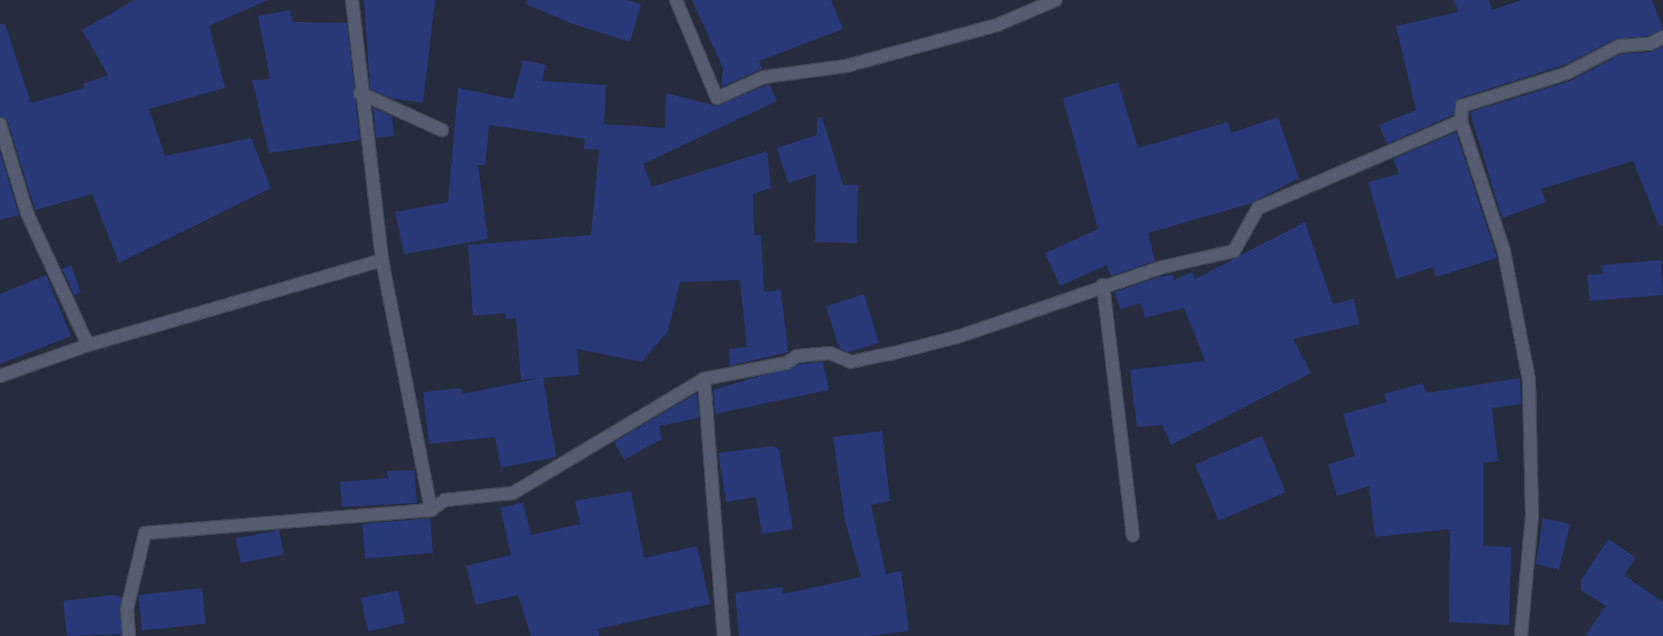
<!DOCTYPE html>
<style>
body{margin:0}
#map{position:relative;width:1663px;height:636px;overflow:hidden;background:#262c3d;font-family:Barlow,sans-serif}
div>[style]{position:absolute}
.building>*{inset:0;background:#283878;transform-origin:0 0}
.roads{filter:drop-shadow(1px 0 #444957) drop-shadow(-1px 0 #444957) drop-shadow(0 1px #444957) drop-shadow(0 -1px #444957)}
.minor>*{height:12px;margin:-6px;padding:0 6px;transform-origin:6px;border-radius:6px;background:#565d70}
span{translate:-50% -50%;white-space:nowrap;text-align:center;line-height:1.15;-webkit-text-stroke:4px #1d2232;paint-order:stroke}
</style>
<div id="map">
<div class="building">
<i style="clip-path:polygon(134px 0,268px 0,209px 26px,225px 88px,149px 109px,165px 156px,251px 138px,271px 188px,119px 263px,92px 194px,35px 210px,8px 122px,0 116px,0 24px,5px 24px,31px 103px,84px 88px,83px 84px,108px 75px,82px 30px)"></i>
<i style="clip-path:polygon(364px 0,435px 0,423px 103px,390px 98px,370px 89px)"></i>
<i style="clip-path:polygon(527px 0,628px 0,641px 4px,630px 42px,570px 23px,526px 4px)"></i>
<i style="clip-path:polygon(692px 0,831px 0,843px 29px,759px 61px,762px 69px,721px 87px,723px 68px)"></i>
<i style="clip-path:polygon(1454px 0,1489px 0,1492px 10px,1521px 0,1652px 0,1663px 29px,1648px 36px,1616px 39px,1564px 65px,1460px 98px,1453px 115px,1387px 144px,1379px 125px,1416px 110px,1396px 26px,1458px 12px)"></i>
<i style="clip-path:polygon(290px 10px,293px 22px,347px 23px,360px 140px,269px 153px,252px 80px,270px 79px,258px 16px)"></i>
<i style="clip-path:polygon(1663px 46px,1663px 225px,1659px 226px,1633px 161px,1541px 189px,1546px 202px,1502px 218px,1470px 112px,1570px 81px,1621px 54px,1651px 52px)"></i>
<i style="clip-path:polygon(523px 60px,546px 65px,542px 81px,606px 85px,604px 124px,665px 128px,666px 93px,717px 106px,769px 84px,777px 101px,643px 164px,652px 187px,767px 151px,771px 188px,753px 194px,754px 235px,761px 235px,764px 292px,781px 290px,788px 352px,730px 366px,729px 349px,747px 347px,740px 280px,680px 282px,668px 331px,642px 362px,577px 349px,579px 375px,543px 378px,556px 457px,501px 468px,495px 437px,429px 444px,423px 392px,461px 388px,462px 394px,541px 378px,521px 380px,516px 318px,506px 319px,506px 313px,473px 316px,468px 245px,591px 235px,599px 150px,584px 149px,585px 139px,489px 125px,485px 165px,478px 165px,488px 239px,404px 254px,395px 212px,448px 202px,458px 88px,513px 99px)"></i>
<i style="clip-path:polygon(1118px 82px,1138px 148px,1228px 122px,1231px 133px,1278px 117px,1299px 178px,1252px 203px,1148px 233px,1155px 261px,1111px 276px,1106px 265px,1060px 286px,1045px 253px,1098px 229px,1063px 98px)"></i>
<i style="clip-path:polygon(373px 108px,392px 116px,394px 136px,376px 138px)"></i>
<i style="clip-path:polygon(822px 117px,843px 185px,858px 185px,857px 243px,815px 242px,816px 174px,788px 183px,777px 148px,817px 135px,817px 118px)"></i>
<i style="clip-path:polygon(1456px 132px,1497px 258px,1436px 277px,1433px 267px,1396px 279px,1368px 182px,1399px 174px,1393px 159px)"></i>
<i style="clip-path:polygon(0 152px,19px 215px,0 220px)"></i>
<i style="clip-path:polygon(1305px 222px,1333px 304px,1354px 299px,1359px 324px,1293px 339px,1311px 373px,1171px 445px,1162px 425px,1137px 427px,1130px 370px,1205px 361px,1184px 308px,1145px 318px,1141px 303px,1120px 309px,1115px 292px,1158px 277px,1173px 275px,1174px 280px,1192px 272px,1195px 279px)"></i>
<i style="clip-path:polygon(1661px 260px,1663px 295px,1590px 301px,1587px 275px,1603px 274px,1602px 265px)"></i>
<i style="clip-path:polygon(71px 265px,81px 292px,74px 295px,62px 269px)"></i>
<i style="clip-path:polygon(46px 275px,71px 336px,0 364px,0 294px)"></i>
<i style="clip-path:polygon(864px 294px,879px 343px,848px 352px,839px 348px,826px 306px)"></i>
<i style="clip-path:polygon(823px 362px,829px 390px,715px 414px,713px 390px,800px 364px)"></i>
<i style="clip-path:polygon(1520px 378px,1521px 404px,1492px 408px,1498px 461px,1483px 463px,1483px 546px,1511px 547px,1509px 625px,1449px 622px,1450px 529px,1375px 537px,1369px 486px,1337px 496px,1328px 464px,1355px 456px,1343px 414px,1387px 402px,1384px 394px,1423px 383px,1426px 393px)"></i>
<i style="clip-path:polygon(697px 393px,699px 418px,659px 426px,662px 439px,624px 460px,614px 442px)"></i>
<i style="clip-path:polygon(882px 431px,890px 501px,871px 505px,886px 574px,901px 571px,909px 631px,870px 636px,739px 636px,735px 593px,782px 587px,783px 594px,861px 577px,845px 521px,833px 437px)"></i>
<i style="left:1262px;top:436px;width:61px;height:73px;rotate:67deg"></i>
<i style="clip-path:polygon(772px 446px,779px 449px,793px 529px,762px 534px,756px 497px,726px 502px,718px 453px)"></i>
<i style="clip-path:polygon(414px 470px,417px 503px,342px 507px,340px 482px,388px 478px,387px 471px)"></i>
<i style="clip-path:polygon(631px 491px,644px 558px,697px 546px,710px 604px,598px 629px,600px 636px,531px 636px,518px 595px,476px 605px,466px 566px,511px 555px,500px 508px,523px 502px,531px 535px,580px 524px,575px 501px)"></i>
<i style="left:430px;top:518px;width:35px;height:68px;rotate:85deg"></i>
<i style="clip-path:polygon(1543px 518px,1570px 524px,1559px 570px,1536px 564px)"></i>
<i style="left:279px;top:530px;width:25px;height:44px;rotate:79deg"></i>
<i style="clip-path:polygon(1608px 539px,1636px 558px,1624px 575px,1663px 602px,1663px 636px,1585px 636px,1606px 606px,1581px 590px,1581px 580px)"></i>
<i style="left:202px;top:588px;width:36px;height:64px;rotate:84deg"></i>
<i style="left:398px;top:590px;width:34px;height:38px;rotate:78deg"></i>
<i style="clip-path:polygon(113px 595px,122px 597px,121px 634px,67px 636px,63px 601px)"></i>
</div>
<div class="roads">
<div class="minor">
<i style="left:352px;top:0;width:262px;rotate:83.4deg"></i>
<i style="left:382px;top:260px;width:255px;rotate:78.9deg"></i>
<i style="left:676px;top:0;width:106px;rotate:67.3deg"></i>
<i style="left:717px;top:98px;width:51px;rotate:-24.1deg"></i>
<i style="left:764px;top:77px;width:83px;rotate:-7.6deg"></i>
<i style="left:846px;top:66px;width:156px;rotate:-15.2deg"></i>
<i style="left:997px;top:25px;width:64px;rotate:-23deg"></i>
<i style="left:360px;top:93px;width:90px;rotate:24.3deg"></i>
<i style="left:0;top:124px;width:93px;rotate:73.1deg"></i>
<i style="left:27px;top:213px;width:145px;rotate:65.2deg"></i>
<i style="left:1103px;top:285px;width:252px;rotate:83.2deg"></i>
<i style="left:0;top:376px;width:93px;rotate:-19.4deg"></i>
<i style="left:88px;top:345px;width:306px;rotate:-16.1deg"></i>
<i style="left:704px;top:379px;width:258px;rotate:85.6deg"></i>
<i style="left:129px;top:636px;width:27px;rotate:-94deg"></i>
<i style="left:127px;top:609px;width:78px;rotate:-76.7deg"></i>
<i style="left:145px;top:533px;width:287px;rotate:-4.6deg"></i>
<i style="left:431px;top:510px;width:17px;rotate:-36deg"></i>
<i style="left:445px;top:500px;width:68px;rotate:-5.9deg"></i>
<i style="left:513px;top:493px;width:222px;rotate:-30.8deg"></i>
<i style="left:704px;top:379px;width:84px;rotate:-11deg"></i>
<i style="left:786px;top:363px;width:13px;rotate:-32deg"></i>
<i style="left:797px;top:356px;width:33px;rotate:-5deg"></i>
<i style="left:830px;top:353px;width:23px;rotate:23deg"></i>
<i style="left:851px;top:362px;width:40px;rotate:-12deg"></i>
<i style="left:890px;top:354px;width:72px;rotate:-14.4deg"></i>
<i style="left:960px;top:336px;width:214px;rotate:-18.8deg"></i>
<i style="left:1163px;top:267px;width:73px;rotate:-12.7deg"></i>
<i style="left:1234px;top:251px;width:49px;rotate:-60.8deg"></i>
<i style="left:1258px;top:208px;width:221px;rotate:-23.2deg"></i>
<i style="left:1521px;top:636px;width:121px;rotate:-84.8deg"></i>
<i style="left:1532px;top:516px;width:136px;rotate:-91.3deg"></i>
<i style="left:1529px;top:380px;width:131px;rotate:-101deg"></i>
<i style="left:1504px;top:251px;width:137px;rotate:-108.3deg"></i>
<i style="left:1461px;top:121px;width:15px;rotate:-86deg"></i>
<i style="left:1462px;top:106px;width:110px;rotate:-17.4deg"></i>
<i style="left:1567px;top:73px;width:59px;rotate:-27.4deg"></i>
<i style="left:1619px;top:46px;width:31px;rotate:-4deg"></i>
<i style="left:1650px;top:44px;width:15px;rotate:-28deg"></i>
</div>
</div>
</div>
